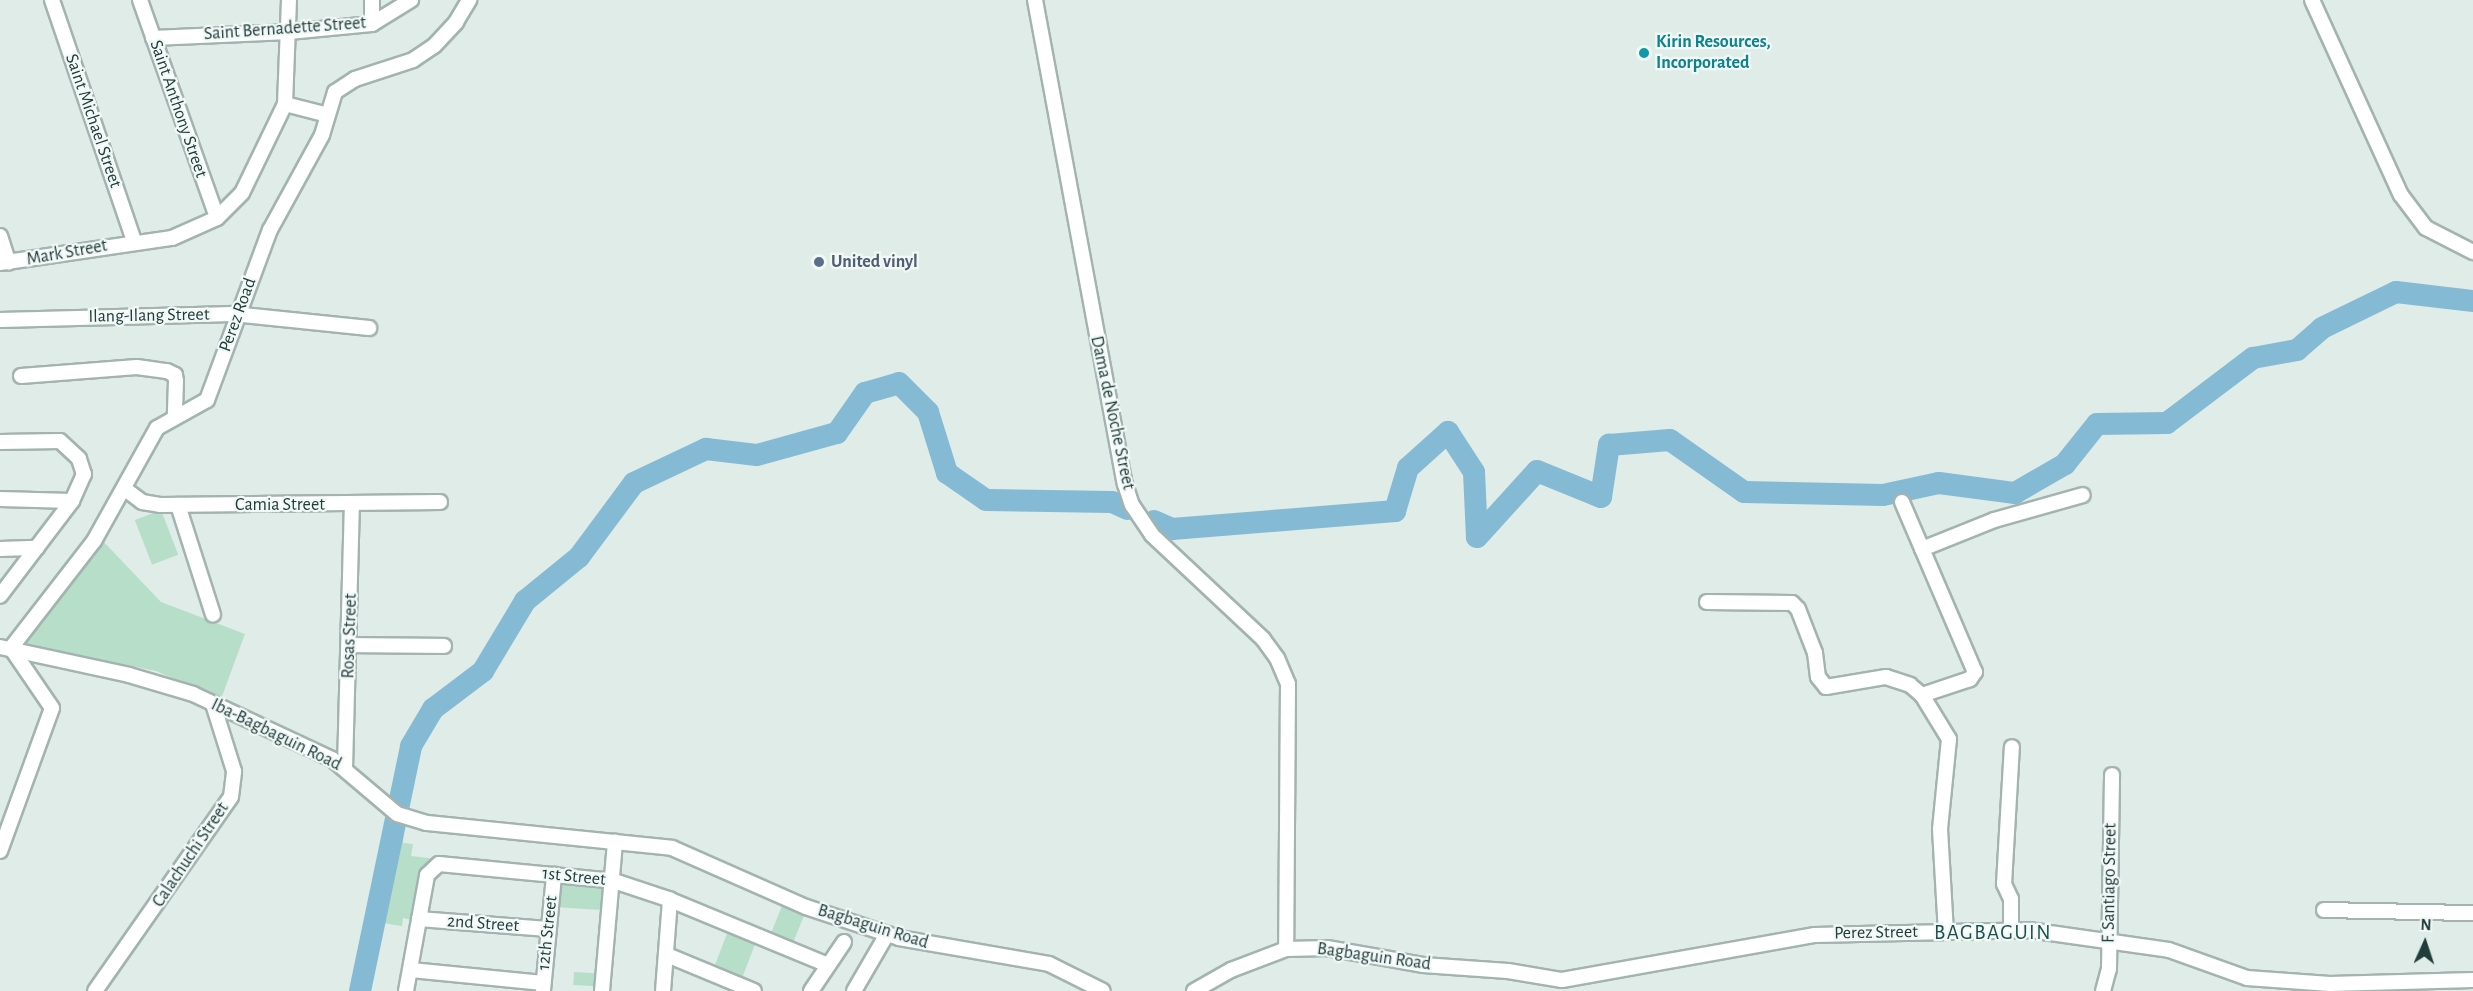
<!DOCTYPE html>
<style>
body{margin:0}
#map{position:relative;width:2473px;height:991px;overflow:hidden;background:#e0ece8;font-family:"Alegreya Sans",sans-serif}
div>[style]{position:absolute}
.green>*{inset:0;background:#b7dec9;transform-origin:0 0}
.river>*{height:22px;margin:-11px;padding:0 11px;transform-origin:11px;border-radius:11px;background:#85bad4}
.roads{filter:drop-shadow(2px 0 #a3b4b0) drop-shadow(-2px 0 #a3b4b0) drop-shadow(0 2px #a3b4b0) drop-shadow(0 -2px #a3b4b0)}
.minor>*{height:14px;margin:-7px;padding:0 7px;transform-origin:7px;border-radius:7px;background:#fff}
.dots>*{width:16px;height:16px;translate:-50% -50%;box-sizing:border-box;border:3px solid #f1f8f6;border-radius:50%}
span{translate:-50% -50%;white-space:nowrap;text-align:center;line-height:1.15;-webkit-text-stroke:4.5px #f1f8f6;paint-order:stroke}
.street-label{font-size:18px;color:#203d3a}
.culture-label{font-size:18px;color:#0d838f;font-weight:700}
.left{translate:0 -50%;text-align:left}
.service-label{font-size:18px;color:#4e5e75;font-weight:700}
.quarter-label{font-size:21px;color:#1b504c;letter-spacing:1.5px}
.north{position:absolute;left:2395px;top:913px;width:60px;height:60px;-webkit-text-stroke:4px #f1f8f6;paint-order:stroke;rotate:3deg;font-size:16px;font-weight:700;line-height:24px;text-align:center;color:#203d3a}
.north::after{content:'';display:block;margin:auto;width:21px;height:27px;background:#203d3a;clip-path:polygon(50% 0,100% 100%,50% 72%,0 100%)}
</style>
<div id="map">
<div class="green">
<i style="left:161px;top:510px;width:48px;height:28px;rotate:69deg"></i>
<i style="clip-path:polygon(101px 539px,161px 602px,245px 634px,221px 699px,156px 671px,21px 643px)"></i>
<i style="clip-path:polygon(396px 825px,404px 829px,403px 843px,413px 844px,411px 856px,437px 859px,421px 871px,412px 920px,403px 918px,402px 926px,376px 922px)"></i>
<i style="clip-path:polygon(559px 881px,599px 884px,603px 891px,601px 910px,555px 907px)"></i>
<i style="left:782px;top:906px;width:24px;height:30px;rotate:22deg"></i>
<i style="left:728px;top:931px;width:30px;height:42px;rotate:21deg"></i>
<i style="left:574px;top:972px;width:22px;height:13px;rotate:3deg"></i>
</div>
<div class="river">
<i style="left:1154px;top:521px;width:20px;rotate:24deg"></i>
<i style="left:1172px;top:529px;width:224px;rotate:-4.6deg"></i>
<i style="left:1395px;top:511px;width:45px;rotate:-73.2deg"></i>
<i style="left:1408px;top:468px;width:54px;rotate:-42deg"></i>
<i style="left:1448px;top:432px;width:48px;rotate:57deg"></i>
<i style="left:1474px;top:472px;width:65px;rotate:87.4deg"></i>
<i style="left:1477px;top:537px;width:89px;rotate:-47.7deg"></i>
<i style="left:1537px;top:471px;width:69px;rotate:22.1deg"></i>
<i style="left:1601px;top:497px;width:53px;rotate:-81.3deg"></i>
<i style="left:1609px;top:445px;width:61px;rotate:-4.7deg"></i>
<i style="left:1670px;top:440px;width:90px;rotate:35.1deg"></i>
<i style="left:1744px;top:492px;width:139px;rotate:1.2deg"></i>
<i style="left:1883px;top:495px;width:57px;rotate:-12.1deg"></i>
<i style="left:1939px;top:483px;width:77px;rotate:7.5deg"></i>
<i style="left:2015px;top:493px;width:58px;rotate:-30.1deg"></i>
<i style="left:2065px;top:464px;width:51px;rotate:-51.3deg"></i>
<i style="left:2097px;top:424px;width:70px;rotate:-0.8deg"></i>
<i style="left:2167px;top:423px;width:108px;rotate:-37.1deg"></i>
<i style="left:2253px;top:358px;width:45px;rotate:-10.3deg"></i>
<i style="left:2297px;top:350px;width:33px;rotate:-41deg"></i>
<i style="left:2322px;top:328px;width:82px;rotate:-25.9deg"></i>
<i style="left:2396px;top:292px;width:78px;rotate:6.7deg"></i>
<i style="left:360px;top:991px;width:250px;rotate:-78.2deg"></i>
<i style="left:411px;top:746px;width:43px;rotate:-59.3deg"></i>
<i style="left:433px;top:709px;width:63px;rotate:-37.2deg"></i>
<i style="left:483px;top:671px;width:82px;rotate:-59deg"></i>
<i style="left:525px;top:601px;width:70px;rotate:-39.2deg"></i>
<i style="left:579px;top:557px;width:92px;rotate:-53.4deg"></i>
<i style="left:634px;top:483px;width:80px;rotate:-25.3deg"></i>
<i style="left:706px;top:449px;width:51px;rotate:6.7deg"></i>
<i style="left:757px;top:455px;width:83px;rotate:-15.4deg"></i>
<i style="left:837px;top:433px;width:49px;rotate:-55deg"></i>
<i style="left:865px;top:393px;width:35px;rotate:-16deg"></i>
<i style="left:899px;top:383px;width:41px;rotate:45deg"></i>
<i style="left:928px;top:412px;width:64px;rotate:72.7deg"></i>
<i style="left:947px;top:473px;width:47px;rotate:34.7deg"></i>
<i style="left:986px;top:500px;width:126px;rotate:0.9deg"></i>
<i style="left:1112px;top:502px;width:17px;rotate:24deg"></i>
</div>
<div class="roads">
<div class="minor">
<i style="left:52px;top:0;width:255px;rotate:71.2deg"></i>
<i style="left:140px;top:0;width:231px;rotate:70.5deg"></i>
<i style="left:372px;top:0;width:24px;rotate:90deg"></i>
<i style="left:1035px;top:0;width:492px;rotate:79.5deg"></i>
<i style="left:1125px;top:484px;width:22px;rotate:72deg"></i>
<i style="left:1132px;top:505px;width:36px;rotate:56deg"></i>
<i style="left:1152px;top:535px;width:152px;rotate:43.1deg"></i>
<i style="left:1263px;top:639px;width:24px;rotate:54deg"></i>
<i style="left:1277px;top:658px;width:28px;rotate:67deg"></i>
<i style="left:1288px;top:684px;width:265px;rotate:90.4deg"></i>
<i style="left:2312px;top:0;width:214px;rotate:65.5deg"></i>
<i style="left:2401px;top:195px;width:41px;rotate:52.9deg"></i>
<i style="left:2426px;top:228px;width:53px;rotate:27.1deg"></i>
<i style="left:153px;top:38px;width:136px;rotate:-2.5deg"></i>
<i style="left:289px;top:32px;width:83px;rotate:-5.5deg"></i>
<i style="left:372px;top:24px;width:46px;rotate:-31.6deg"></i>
<i style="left:285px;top:104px;width:44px;rotate:14.3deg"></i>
<i style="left:0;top:236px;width:28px;rotate:72deg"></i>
<i style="left:0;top:263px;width:174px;rotate:-8.3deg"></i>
<i style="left:172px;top:238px;width:49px;rotate:-24deg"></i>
<i style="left:217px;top:218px;width:35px;rotate:-45deg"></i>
<i style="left:242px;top:193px;width:99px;rotate:-64.2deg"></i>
<i style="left:285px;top:104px;width:104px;rotate:-87.8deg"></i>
<i style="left:0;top:320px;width:233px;rotate:-1.5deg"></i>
<i style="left:233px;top:314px;width:137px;rotate:5.9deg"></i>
<i style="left:21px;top:376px;width:116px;rotate:-4.4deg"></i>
<i style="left:137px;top:367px;width:30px;rotate:8deg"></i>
<i style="left:167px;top:371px;width:9px;rotate:27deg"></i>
<i style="left:175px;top:375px;width:6px;rotate:81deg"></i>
<i style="left:176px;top:381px;width:35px;rotate:92deg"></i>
<i style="left:0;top:442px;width:60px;rotate:-1deg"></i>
<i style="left:60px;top:441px;width:26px;rotate:43deg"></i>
<i style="left:79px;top:459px;width:16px;rotate:72deg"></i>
<i style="left:84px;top:474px;width:30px;rotate:114deg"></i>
<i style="left:72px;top:501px;width:119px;rotate:127.2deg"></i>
<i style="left:125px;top:489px;width:21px;rotate:37deg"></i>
<i style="left:142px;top:502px;width:18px;rotate:9deg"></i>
<i style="left:160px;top:505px;width:280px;rotate:-0.6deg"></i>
<i style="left:0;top:499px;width:72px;rotate:1.6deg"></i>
<i style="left:1902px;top:502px;width:185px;rotate:66.8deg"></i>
<i style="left:1975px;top:672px;width:9px;rotate:126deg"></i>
<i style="left:1970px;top:679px;width:51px;rotate:161.6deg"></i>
<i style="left:1922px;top:695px;width:52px;rotate:58.5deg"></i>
<i style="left:1949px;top:739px;width:90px;rotate:95.7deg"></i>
<i style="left:1940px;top:829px;width:103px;rotate:86.7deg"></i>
<i style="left:178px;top:505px;width:115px;rotate:72.3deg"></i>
<i style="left:0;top:549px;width:37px;rotate:-2deg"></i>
<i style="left:1922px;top:549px;width:78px;rotate:-21.9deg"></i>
<i style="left:1994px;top:520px;width:92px;rotate:-15.7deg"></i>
<i style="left:1707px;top:602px;width:85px;rotate:0.7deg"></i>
<i style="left:1792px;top:603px;width:8px;rotate:45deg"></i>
<i style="left:1798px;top:609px;width:47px;rotate:68.9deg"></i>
<i style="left:1815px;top:653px;width:24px;rotate:83deg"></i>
<i style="left:1818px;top:677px;width:13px;rotate:51deg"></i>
<i style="left:1826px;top:687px;width:61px;rotate:-9.5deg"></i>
<i style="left:1886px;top:677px;width:25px;rotate:18deg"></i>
<i style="left:1910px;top:685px;width:16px;rotate:40deg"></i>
<i style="left:350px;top:645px;width:94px;rotate:0.6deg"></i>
<i style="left:0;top:647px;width:132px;rotate:12.2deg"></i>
<i style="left:129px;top:675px;width:67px;rotate:16.5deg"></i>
<i style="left:193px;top:694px;width:153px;rotate:25.1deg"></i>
<i style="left:332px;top:759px;width:85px;rotate:40.2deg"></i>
<i style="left:397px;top:814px;width:31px;rotate:17deg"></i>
<i style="left:427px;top:823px;width:246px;rotate:5.8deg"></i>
<i style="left:672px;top:848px;width:146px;rotate:23.8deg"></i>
<i style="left:806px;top:907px;width:98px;rotate:18.4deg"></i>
<i style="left:899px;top:938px;width:152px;rotate:9.8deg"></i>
<i style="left:1049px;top:964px;width:60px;rotate:26.6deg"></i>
<i style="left:11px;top:648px;width:135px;rotate:-52.2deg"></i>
<i style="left:94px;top:541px;width:129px;rotate:-60.9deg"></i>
<i style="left:157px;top:428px;width:57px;rotate:-29.2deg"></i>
<i style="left:207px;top:400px;width:181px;rotate:-69.7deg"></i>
<i style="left:270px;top:230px;width:108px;rotate:-61.3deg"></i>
<i style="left:322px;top:135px;width:45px;rotate:-73.2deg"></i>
<i style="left:335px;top:92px;width:24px;rotate:-33deg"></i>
<i style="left:355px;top:79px;width:61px;rotate:-18.1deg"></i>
<i style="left:413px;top:60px;width:25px;rotate:-34deg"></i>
<i style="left:434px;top:46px;width:33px;rotate:-47deg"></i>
<i style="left:456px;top:22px;width:26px;rotate:-59deg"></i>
<i style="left:345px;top:768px;width:263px;rotate:-88.5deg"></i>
<i style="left:0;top:851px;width:152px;rotate:-70deg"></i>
<i style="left:52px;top:708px;width:73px;rotate:-124.3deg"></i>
<i style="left:2324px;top:910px;width:149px;rotate:1.2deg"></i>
<i style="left:419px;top:919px;width:129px;rotate:4.4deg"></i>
<i style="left:2011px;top:930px;width:31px;rotate:-90deg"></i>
<i style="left:2011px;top:899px;width:17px;rotate:-115deg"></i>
<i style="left:2004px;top:884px;width:137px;rotate:-86.7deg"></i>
<i style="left:667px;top:955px;width:94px;rotate:22.5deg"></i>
<i style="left:411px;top:970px;width:133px;rotate:5.6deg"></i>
<i style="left:543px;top:990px;width:116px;rotate:-84.5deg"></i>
<i style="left:95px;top:991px;width:237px;rotate:-55deg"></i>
<i style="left:231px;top:797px;width:26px;rotate:-83deg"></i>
<i style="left:234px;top:771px;width:70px;rotate:-107.4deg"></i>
<i style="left:406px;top:991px;width:118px;rotate:-79.7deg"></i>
<i style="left:427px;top:875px;width:16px;rotate:-43deg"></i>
<i style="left:439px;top:864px;width:176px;rotate:5.5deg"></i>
<i style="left:614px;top:881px;width:57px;rotate:18.4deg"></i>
<i style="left:668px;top:899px;width:173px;rotate:22.4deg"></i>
<i style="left:602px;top:991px;width:150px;rotate:-85deg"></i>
<i style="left:663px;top:991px;width:92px;rotate:-85.6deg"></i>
<i style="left:811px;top:991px;width:59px;rotate:-56deg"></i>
<i style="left:854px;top:991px;width:66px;rotate:-59.9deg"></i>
<i style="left:1194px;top:991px;width:43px;rotate:-29.6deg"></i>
<i style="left:1231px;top:970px;width:59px;rotate:-20.9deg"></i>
<i style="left:1286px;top:949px;width:41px;rotate:-1.4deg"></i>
<i style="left:1327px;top:948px;width:97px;rotate:10deg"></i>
<i style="left:1423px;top:965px;width:85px;rotate:4deg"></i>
<i style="left:1508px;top:971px;width:55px;rotate:9.5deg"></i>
<i style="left:1562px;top:980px;width:257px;rotate:-10.1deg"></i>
<i style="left:1815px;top:935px;width:214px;rotate:-1.3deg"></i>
<i style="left:2029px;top:930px;width:141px;rotate:8.1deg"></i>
<i style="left:2169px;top:950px;width:83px;rotate:19.7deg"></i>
<i style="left:2247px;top:978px;width:83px;rotate:4.1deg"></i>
<i style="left:2330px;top:984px;width:143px;rotate:-1.6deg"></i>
<i style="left:2103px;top:991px;width:23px;rotate:-75deg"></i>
<i style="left:2109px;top:969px;width:194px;rotate:-89.1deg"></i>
</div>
</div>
<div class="dots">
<i style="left:1644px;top:53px;background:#0f9aa8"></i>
<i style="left:819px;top:262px;background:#5c6f8a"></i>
</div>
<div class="street-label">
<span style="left:285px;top:29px;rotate:-4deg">Saint Bernadette Street</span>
<span style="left:178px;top:109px;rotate:71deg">Saint Anthony Street</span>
<span style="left:93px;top:121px;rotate:71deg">Saint Michael Street</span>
<span style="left:67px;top:253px;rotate:-10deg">Mark Street</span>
<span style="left:238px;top:315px;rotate:-70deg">Perez Road</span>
<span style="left:149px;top:316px;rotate:-1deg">Ilang-Ilang Street</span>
<span style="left:1112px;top:413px;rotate:78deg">Dama de Noche Street</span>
<span style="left:280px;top:505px">Camia Street</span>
<span style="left:350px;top:636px;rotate:-88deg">Rosas Street</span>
<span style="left:276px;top:735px;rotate:26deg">Iba-Bagbaguin Road</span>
<span style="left:191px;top:855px;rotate:-56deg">Calachuchi Street</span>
<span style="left:574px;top:877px;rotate:6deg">1st Street</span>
<span style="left:2110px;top:883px;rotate:-89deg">F. Santiago Street</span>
<span style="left:483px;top:924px;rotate:4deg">2nd Street</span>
<span style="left:873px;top:927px;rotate:17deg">Bagbaguin Road</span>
<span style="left:548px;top:933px;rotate:-84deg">12th Street</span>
<span style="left:1876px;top:933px;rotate:-1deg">Perez Street</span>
<span style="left:1374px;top:957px;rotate:8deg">Bagbaguin Road</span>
</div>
<div class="culture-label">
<span class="left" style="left:1656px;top:53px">Kirin Resources,<br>Incorporated</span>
</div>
<div class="service-label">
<span class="left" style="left:831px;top:262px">United vinyl</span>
</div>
<div class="quarter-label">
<span style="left:1993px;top:933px">BAGBAGUIN</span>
</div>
<div class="north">N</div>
</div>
